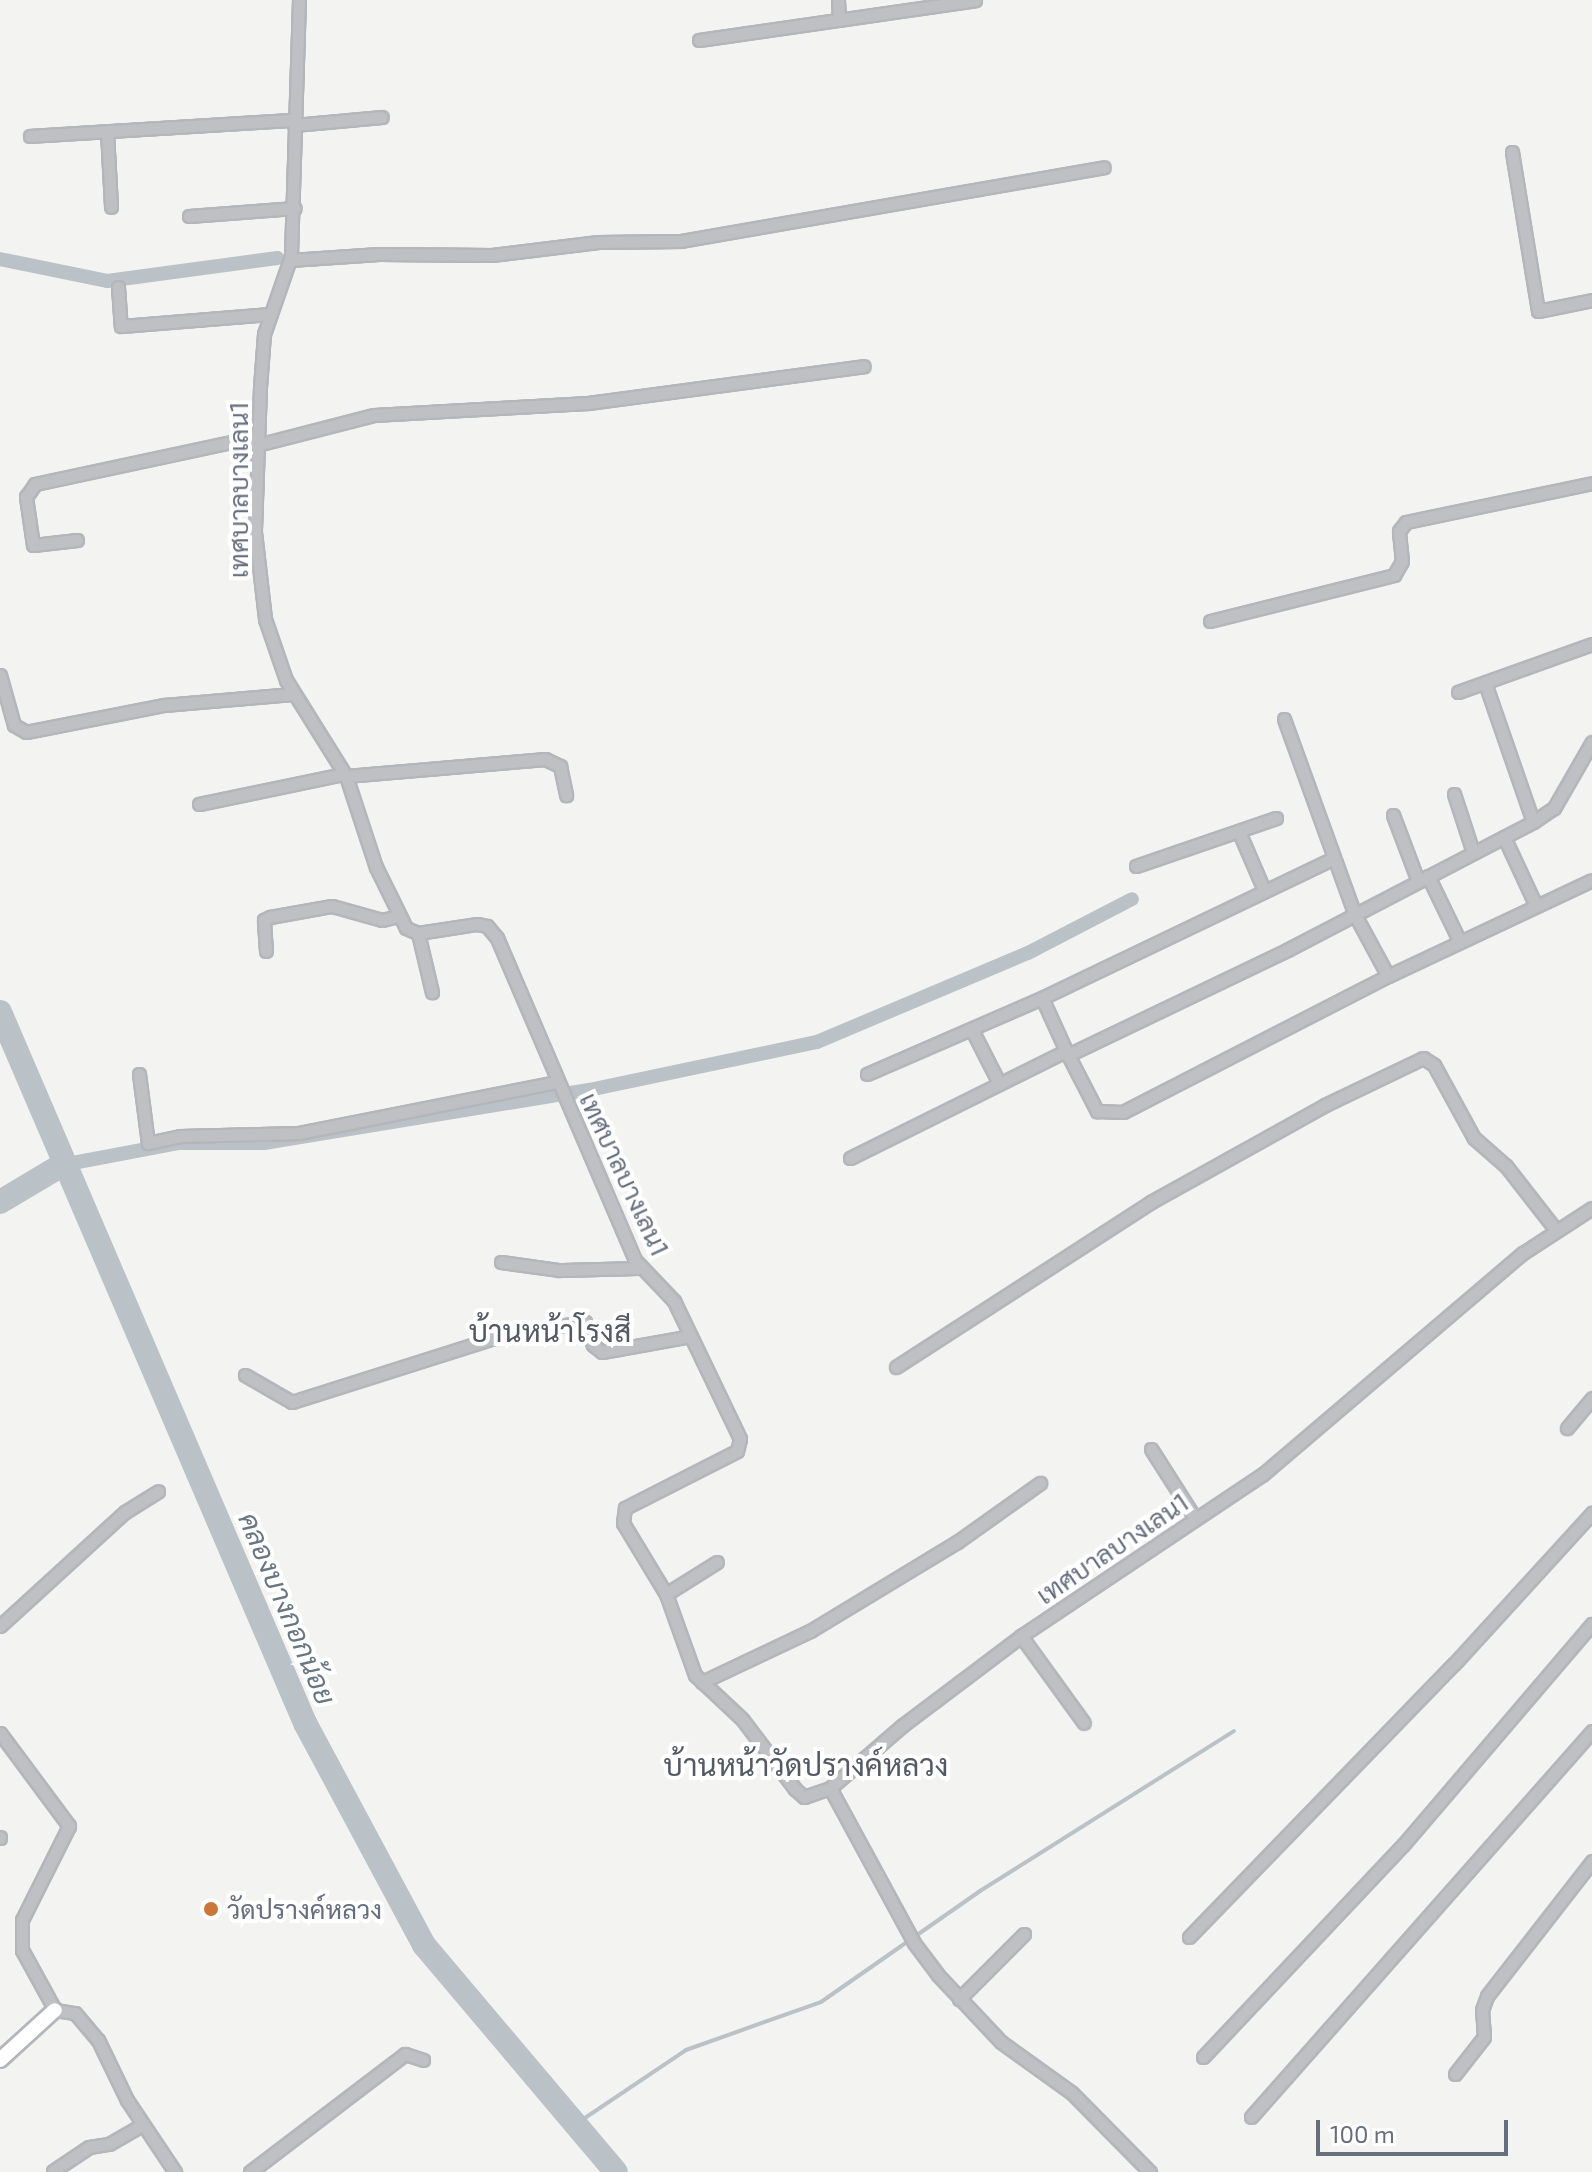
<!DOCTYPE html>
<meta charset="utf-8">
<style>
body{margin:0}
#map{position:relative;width:1592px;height:2172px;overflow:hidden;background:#f3f4f1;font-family:"Exo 2",Sarabun,sans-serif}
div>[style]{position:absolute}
.stream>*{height:4px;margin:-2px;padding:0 2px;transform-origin:2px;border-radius:2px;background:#bac1c7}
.canal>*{height:14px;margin:-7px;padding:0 7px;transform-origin:7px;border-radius:7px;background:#bac1c7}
.river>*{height:24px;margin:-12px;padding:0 12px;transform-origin:12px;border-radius:12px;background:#bac1c7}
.roads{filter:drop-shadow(2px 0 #b3b6bb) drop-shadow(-2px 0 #b3b6bb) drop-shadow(0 2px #b3b6bb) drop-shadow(0 -2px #b3b6bb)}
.street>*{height:11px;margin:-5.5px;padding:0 5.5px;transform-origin:5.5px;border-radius:5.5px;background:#bec0c4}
.secondary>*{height:14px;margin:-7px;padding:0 7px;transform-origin:7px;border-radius:7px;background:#fff}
.dots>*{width:22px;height:22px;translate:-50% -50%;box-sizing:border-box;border:4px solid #fff;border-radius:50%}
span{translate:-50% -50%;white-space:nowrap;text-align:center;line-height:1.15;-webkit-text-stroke:8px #fff;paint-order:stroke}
.street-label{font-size:26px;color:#676f7e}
.poi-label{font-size:26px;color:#676f7e}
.left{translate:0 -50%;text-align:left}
.water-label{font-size:28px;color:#687682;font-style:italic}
.quarter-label{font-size:30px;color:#545a64}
.scale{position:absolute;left:1316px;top:2120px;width:192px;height:36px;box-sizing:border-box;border:4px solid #676f7e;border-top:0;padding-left:10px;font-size:24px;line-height:28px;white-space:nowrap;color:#676f7e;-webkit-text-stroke:6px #fff;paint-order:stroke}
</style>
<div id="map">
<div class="stream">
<i style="left:573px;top:2126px;width:136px;rotate:-33.9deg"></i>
<i style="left:686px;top:2050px;width:143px;rotate:-19.6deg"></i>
<i style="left:821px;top:2002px;width:194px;rotate:-34.9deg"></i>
<i style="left:980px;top:1891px;width:300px;rotate:-32.2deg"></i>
</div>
<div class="canal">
<i style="left:0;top:259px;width:109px;rotate:11.6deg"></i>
<i style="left:107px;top:281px;width:172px;rotate:-7.7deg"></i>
<i style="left:62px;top:1165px;width:118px;rotate:-10.7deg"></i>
<i style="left:178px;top:1143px;width:86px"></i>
<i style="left:264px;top:1143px;width:329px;rotate:-9.3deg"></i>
<i style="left:589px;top:1090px;width:233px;rotate:-11.9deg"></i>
<i style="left:817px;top:1042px;width:229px;rotate:-22.9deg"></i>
<i style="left:1028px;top:953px;width:117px;rotate:-27.4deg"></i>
</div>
<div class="river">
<i style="left:0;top:1012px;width:774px;rotate:66.78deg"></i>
<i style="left:305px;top:1723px;width:252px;rotate:61.8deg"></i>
<i style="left:424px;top:1945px;width:297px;rotate:49.8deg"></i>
<i style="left:0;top:1202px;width:72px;rotate:-30.8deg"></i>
</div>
<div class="roads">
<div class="street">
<i style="left:299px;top:0;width:256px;rotate:91.8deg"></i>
<i style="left:291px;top:256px;width:83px;rotate:109.1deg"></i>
<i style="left:264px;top:334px;width:53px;rotate:94.3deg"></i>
<i style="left:260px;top:387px;width:145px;rotate:92deg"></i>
<i style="left:255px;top:532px;width:88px;rotate:83.4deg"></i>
<i style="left:265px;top:619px;width:65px;rotate:71deg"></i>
<i style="left:286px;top:680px;width:113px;rotate:58deg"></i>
<i style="left:346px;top:776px;width:96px;rotate:71.8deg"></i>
<i style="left:376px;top:867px;width:68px;rotate:63.8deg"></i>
<i style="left:406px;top:928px;width:13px;rotate:23deg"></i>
<i style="left:418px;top:933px;width:60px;rotate:-8.7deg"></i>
<i style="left:477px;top:924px;width:10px;rotate:11deg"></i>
<i style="left:487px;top:926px;width:16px;rotate:50deg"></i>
<i style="left:497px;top:938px;width:350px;rotate:66.8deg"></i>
<i style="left:635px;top:1260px;width:57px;rotate:46.4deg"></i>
<i style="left:674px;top:1301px;width:153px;rotate:64.4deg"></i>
<i style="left:740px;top:1439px;width:12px;rotate:104deg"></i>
<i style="left:737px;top:1451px;width:126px;rotate:153deg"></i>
<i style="left:625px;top:1508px;width:15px;rotate:98deg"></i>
<i style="left:623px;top:1523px;width:83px;rotate:58.8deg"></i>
<i style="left:666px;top:1594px;width:86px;rotate:70.3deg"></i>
<i style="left:695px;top:1675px;width:64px;rotate:43.1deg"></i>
<i style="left:742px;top:1719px;width:88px;rotate:52.9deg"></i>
<i style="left:795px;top:1789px;width:12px;rotate:42deg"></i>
<i style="left:804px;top:1797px;width:28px;rotate:-19deg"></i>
<i style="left:830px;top:1788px;width:96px;rotate:-40.8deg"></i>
<i style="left:903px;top:1725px;width:148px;rotate:-37deg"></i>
<i style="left:1021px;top:1636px;width:291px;rotate:-33.8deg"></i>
<i style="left:1263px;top:1474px;width:341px;rotate:-40.4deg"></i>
<i style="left:1523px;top:1253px;width:82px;rotate:-33.1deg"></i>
<i style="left:838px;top:0;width:20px;rotate:87deg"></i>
<i style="left:699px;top:40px;width:279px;rotate:-8.2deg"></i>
<i style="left:294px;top:125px;width:88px;rotate:-5.2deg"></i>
<i style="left:107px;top:132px;width:75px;rotate:86.9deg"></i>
<i style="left:30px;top:136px;width:263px;rotate:-3.5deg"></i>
<i style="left:1512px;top:152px;width:161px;rotate:80.7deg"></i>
<i style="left:1538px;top:311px;width:55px;rotate:-11.5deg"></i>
<i style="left:189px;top:216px;width:106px;rotate:-4.3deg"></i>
<i style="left:290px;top:260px;width:89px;rotate:-3.9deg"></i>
<i style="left:379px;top:254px;width:113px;rotate:0.5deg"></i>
<i style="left:492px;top:255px;width:107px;rotate:-7deg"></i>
<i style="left:598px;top:242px;width:83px;rotate:-0.7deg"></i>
<i style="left:681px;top:241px;width:429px;rotate:-9.9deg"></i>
<i style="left:118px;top:287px;width:39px;rotate:86deg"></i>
<i style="left:121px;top:326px;width:150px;rotate:-4.6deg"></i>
<i style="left:257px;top:445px;width:121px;rotate:-14.4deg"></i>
<i style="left:374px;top:415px;width:214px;rotate:-3.2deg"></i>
<i style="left:588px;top:403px;width:278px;rotate:-7.6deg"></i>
<i style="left:77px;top:540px;width:44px;rotate:173.5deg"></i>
<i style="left:33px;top:545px;width:49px;rotate:-98.3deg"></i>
<i style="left:26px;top:497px;width:16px;rotate:-55deg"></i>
<i style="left:35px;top:484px;width:228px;rotate:-12.1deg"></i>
<i style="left:1210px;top:621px;width:190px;rotate:-14deg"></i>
<i style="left:1394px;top:575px;width:16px;rotate:-60deg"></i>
<i style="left:1402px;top:561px;width:30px;rotate:-96deg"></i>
<i style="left:1399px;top:531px;width:11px;rotate:-52deg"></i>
<i style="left:1406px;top:522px;width:190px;rotate:-11.8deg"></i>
<i style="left:0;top:675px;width:52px;rotate:74.4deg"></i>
<i style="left:14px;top:725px;width:14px;rotate:30deg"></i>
<i style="left:26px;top:732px;width:141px;rotate:-11.1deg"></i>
<i style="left:164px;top:705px;width:129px;rotate:-4.9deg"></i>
<i style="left:1485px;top:683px;width:147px;rotate:70.9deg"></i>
<i style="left:1458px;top:692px;width:142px;rotate:-19.7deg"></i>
<i style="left:1284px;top:719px;width:208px;rotate:70.1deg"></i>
<i style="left:1355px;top:915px;width:69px;rotate:61.6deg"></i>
<i style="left:1388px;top:976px;width:225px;rotate:-25.2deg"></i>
<i style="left:346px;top:776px;width:200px;rotate:-4.9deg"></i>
<i style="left:545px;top:759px;width:17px;rotate:25deg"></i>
<i style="left:560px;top:766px;width:30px;rotate:78deg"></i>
<i style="left:1454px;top:794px;width:61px;rotate:71.9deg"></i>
<i style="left:199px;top:804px;width:148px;rotate:-11.7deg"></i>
<i style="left:1393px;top:815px;width:71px;rotate:69.3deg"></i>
<i style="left:1239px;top:832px;width:63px;rotate:66.7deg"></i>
<i style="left:1504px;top:837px;width:76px;rotate:65.1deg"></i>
<i style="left:1334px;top:858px;width:324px;rotate:154.4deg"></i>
<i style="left:1042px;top:998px;width:58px;rotate:65.6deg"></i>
<i style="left:1066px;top:1051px;width:68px;rotate:62.7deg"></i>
<i style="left:1097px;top:1111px;width:26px;rotate:2deg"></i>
<i style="left:1123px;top:1112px;width:298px;rotate:-27.2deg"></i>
<i style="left:1136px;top:866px;width:148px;rotate:-18.9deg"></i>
<i style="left:1428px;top:876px;width:71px;rotate:64.2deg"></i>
<i style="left:418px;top:933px;width:61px;rotate:76.7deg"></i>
<i style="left:266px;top:951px;width:31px;rotate:-94deg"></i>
<i style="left:264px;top:920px;width:7px;rotate:-27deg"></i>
<i style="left:270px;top:917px;width:63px;rotate:-10.1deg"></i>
<i style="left:332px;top:906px;width:52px;rotate:15.6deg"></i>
<i style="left:382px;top:920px;width:16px;rotate:-14deg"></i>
<i style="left:972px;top:1030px;width:59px;rotate:63deg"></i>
<i style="left:1068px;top:1055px;width:243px;rotate:-25.6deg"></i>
<i style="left:1287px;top:950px;width:277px;rotate:-27.5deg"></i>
<i style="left:1533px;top:822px;width:25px;rotate:-34deg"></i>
<i style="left:1554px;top:808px;width:76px;rotate:-60.1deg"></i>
<i style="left:139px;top:1074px;width:70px;rotate:82.6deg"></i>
<i style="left:148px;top:1143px;width:33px;rotate:-12deg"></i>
<i style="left:180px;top:1136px;width:119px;rotate:-1.4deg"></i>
<i style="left:299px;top:1133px;width:263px;rotate:-11.2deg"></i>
<i style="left:867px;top:1074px;width:191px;rotate:-23.5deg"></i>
<i style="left:850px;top:1158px;width:241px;rotate:-26.4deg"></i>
<i style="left:501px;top:1262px;width:59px;rotate:7.9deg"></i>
<i style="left:559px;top:1270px;width:82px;rotate:-1.4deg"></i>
<i style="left:896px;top:1367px;width:304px;rotate:-32.9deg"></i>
<i style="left:1151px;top:1202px;width:199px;rotate:-29.1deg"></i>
<i style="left:1325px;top:1105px;width:109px;rotate:-25.6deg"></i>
<i style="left:1423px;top:1058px;width:13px;rotate:32deg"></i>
<i style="left:1434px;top:1065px;width:83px;rotate:61.3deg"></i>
<i style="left:1474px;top:1138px;width:43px;rotate:41.2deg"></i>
<i style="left:1506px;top:1166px;width:80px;rotate:52.1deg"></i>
<i style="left:245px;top:1375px;width:54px;rotate:29.9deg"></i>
<i style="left:292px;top:1402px;width:225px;rotate:-17.6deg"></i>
<i style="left:506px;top:1334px;width:80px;rotate:-8.6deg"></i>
<i style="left:585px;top:1322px;width:24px;rotate:71deg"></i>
<i style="left:593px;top:1345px;width:11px;rotate:38deg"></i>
<i style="left:602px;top:1352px;width:90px;rotate:-10.2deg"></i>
<i style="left:1567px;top:1428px;width:39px;rotate:-50deg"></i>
<i style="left:1151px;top:1449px;width:82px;rotate:57.5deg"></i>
<i style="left:666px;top:1594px;width:60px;rotate:-32.1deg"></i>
<i style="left:0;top:1626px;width:169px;rotate:-42.4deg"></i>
<i style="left:125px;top:1512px;width:39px;rotate:-32deg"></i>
<i style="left:1021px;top:1636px;width:107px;rotate:54.1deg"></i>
<i style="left:702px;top:1682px;width:119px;rotate:-25.3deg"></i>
<i style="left:810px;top:1631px;width:172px;rotate:-31.2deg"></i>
<i style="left:957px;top:1542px;width:102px;rotate:-35.4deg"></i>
<i style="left:0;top:1733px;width:116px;rotate:53.4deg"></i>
<i style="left:69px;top:1826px;width:105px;rotate:116.6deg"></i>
<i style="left:22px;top:1920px;width:30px;rotate:90deg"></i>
<i style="left:22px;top:1950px;width:68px;rotate:61.2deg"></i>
<i style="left:55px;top:2010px;width:20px;rotate:9deg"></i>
<i style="left:75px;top:2013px;width:35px;rotate:50deg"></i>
<i style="left:98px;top:2040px;width:67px;rotate:64.2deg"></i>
<i style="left:127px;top:2100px;width:87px;rotate:56.3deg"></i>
<i style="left:830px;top:1788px;width:176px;rotate:61.5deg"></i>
<i style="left:914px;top:1943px;width:39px;rotate:53deg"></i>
<i style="left:937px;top:1974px;width:93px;rotate:46.7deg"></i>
<i style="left:1001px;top:2042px;width:87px;rotate:35.7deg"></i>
<i style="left:1072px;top:2093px;width:111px;rotate:45.4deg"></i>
<i style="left:0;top:1838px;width:1px;rotate:-90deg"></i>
<i style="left:1189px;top:1937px;width:380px;rotate:-45.9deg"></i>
<i style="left:1454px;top:1664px;width:205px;rotate:-47.6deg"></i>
<i style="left:959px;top:1999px;width:92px;rotate:-45deg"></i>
<i style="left:1203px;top:2057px;width:291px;rotate:-46.7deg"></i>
<i style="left:1403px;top:1845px;width:291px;rotate:-49.5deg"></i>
<i style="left:1455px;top:2074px;width:47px;rotate:-51.9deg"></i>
<i style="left:1484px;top:2037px;width:27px;rotate:-94deg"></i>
<i style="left:1482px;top:2010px;width:15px;rotate:-70deg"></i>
<i style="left:1487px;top:1996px;width:171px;rotate:-52.1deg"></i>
<i style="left:1251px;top:2117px;width:515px;rotate:-48.54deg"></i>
<i style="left:53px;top:2171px;width:43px;rotate:-33.7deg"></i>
<i style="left:89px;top:2147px;width:20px;rotate:-9deg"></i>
<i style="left:109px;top:2144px;width:39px;rotate:-30deg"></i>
<i style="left:250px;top:2172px;width:195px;rotate:-37.3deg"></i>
<i style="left:405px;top:2054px;width:19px;rotate:18deg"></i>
</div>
<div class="secondary">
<i style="left:0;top:2060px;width:74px;rotate:-42.3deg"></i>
</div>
</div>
<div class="dots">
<i style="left:211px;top:1909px;background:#cc7739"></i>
</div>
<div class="street-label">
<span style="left:238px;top:490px;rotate:-90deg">เทศบาลบางเลน1</span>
<span style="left:625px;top:1174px;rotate:65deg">เทศบาลบางเลน1</span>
<span style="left:1112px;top:1548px;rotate:-34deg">เทศบาลบางเลน1</span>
</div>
<div class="poi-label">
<span class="left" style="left:227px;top:1909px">วัดปรางค์หลวง</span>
</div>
<div class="water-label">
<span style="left:288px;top:1608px;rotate:67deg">คลองบางกอกน้อย</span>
</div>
<div class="quarter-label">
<span style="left:550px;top:1330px">บ้านหน้าโรงสี</span>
<span style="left:806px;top:1764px">บ้านหน้าวัดปรางค์หลวง</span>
</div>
<div class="scale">100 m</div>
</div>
